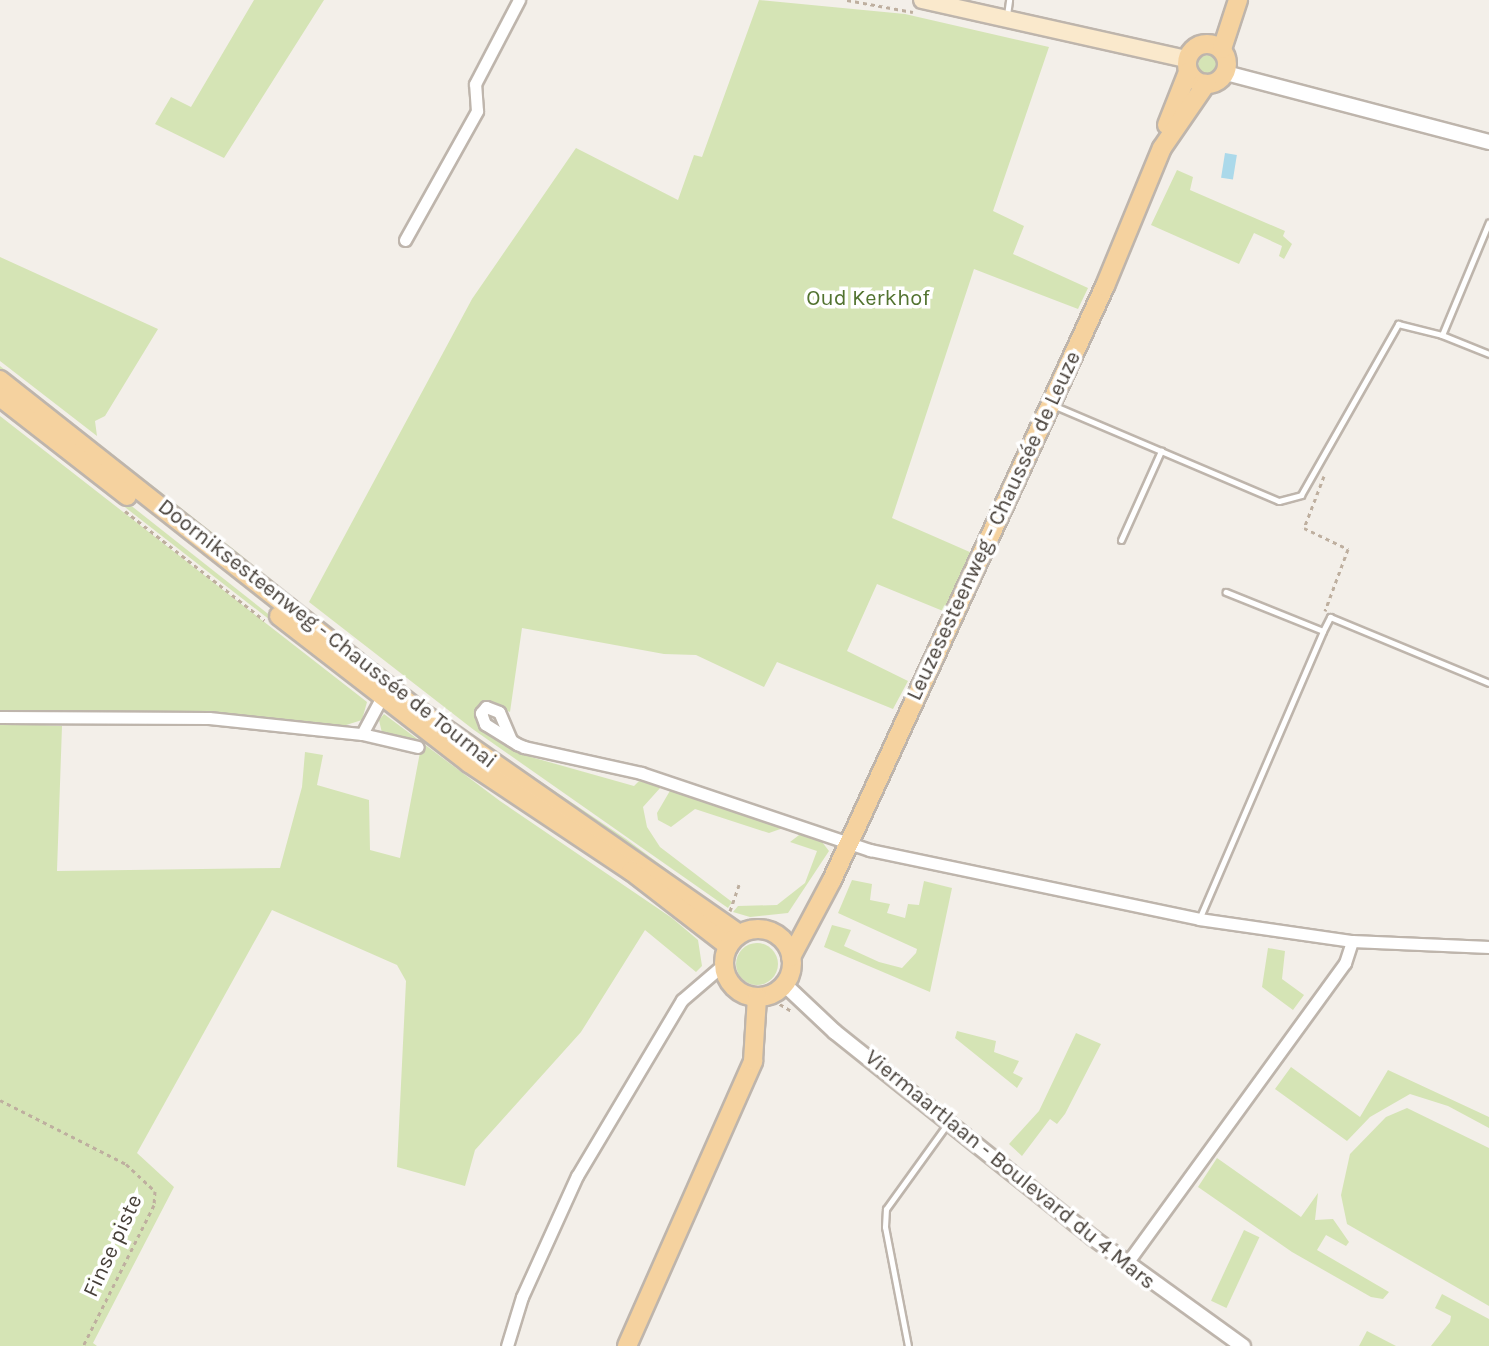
<!DOCTYPE html>
<meta charset="utf-8">
<style>
body{margin:0}
#map{position:relative;width:1489px;height:1346px;overflow:hidden;background:#f3efe9;font-family:Karla,sans-serif}
div>[style]{position:absolute}
.green>*{inset:0;background:#d5e4b5;transform-origin:0 0}
.round{border-radius:50%}
.water>*{inset:0;background:#abd9ea;transform-origin:0 0}
.path>*{height:3px;margin-top:-1.5px;transform-origin:0;background:repeating-linear-gradient(90deg,#beaf9f 0 4px,transparent 0 8px)}
.roads{filter:drop-shadow(2px 0 #beb5ac) drop-shadow(-2px 0 #beb5ac) drop-shadow(0 2px #beb5ac) drop-shadow(0 -2px #beb5ac)}
.service>*{height:5px;margin:-2.5px;padding:0 2.5px;transform-origin:2.5px;border-radius:2.5px;background:#fff}
.minor>*{height:11px;margin:-5.5px;padding:0 5.5px;transform-origin:5.5px;border-radius:5.5px;background:#fff}
.tertiary>*{height:14px;margin:-7px;padding:0 7px;transform-origin:7px;border-radius:7px;background:#fff}
.secondary>*{height:16px;margin:-8px;padding:0 8px;transform-origin:8px;border-radius:8px;background:#fae9cc}
.primary>*{height:18px;margin:-9px;padding:0 9px;transform-origin:9px;border-radius:9px;background:#f5d29f}
.primary>.ring{margin:-9px;padding:0;box-sizing:content-box;background:none;border:18px solid #f5d29f;border-radius:50%}
span{translate:-50% -50%;white-space:nowrap;text-align:center;line-height:1.15;-webkit-text-stroke:7px #fff;paint-order:stroke}
.park-label{font-size:22px;color:#527330}
.street-label{font-size:22px;color:#463f38}
</style>
<div id="map">
<div class="green">
<i style="clip-path:polygon(254px 0,324px 0,224px 158px,155px 124px,171px 97px,191px 107px)"></i>
<i style="clip-path:polygon(759px 0,905px 14px,1049px 47px,993px 211px,1024px 226px,1013px 254px,1088px 288px,1078px 309px,974px 269px,892px 518px,972px 553px,943px 611px,877px 584px,847px 651px,908px 681px,893px 709px,777px 662px,764px 687px,696px 655px,664px 654px,522px 628px,510px 712px,487px 702px,478px 712px,478px 724px,531px 757px,634px 786px,639px 781px,661px 787px,643px 807px,647px 827px,660px 847px,732px 902px,728px 908px,474px 730px,309px 602px,472px 299px,576px 148px,678px 200px,694px 155px,702px 157px)"></i>
<i class="round" style="left:1198px;top:55px;width:20px;height:20px"></i>
<i style="clip-path:polygon(1177px 170px,1193px 177px,1190px 190px,1285px 231px,1283px 236px,1292px 244px,1284px 259px,1279px 256px,1282px 246px,1254px 233px,1239px 264px,1151px 225px)"></i>
<i style="clip-path:polygon(0 257px,158px 329px,105px 416px,95px 421px,97px 436px,0 361px)"></i>
<i style="clip-path:polygon(0 366px,237px 552px,389px 675px,386px 678px,0 373px)"></i>
<i style="clip-path:polygon(0 402px,272px 617px,338px 673px,31px 434px,0 409px)"></i>
<i style="clip-path:polygon(0 416px,367px 702px,362px 720px,343px 726px,209px 714px,0 713px)"></i>
<i style="clip-path:polygon(384px 714px,500px 801px,672px 918px,698px 940px,702px 966px,696px 972px,645px 930px,581px 1032px,475px 1150px,465px 1186px,397px 1167px,406px 981px,397px 965px,272px 910px,137px 1153px,174px 1187px,93px 1343px,97px 1346px,0 1346px,0 723px,62px 726px,57px 871px,280px 868px,302px 787px,305px 752px,323px 755px,317px 785px,369px 800px,370px 850px,400px 858px,421px 747px,382px 733px,379px 720px)"></i>
<i style="clip-path:polygon(446px 718px,626px 839px,724px 912px,721px 916px,447px 725px)"></i>
<i style="clip-path:polygon(671px 789px,786px 827px,769px 833px,695px 809px,671px 827px,658px 820px,657px 813px)"></i>
<i style="clip-path:polygon(803px 832px,819px 838px,829px 851px,788px 913px,750px 917px,733px 912px,738px 906px,777px 905px,805px 883px,817px 851px,790px 842px)"></i>
<i style="clip-path:polygon(852px 880px,872px 884px,870px 900px,890px 904px,887px 913px,905px 918px,908px 904px,919px 905px,924px 881px,952px 888px,930px 992px,824px 947px,832px 925px,851px 930px,844px 946px,879px 962px,902px 968px,916px 953px,917px 949px,838px 913px)"></i>
<i class="round" style="left:736px;top:943px;width:42px;height:42px"></i>
<i style="clip-path:polygon(1268px 948px,1285px 951px,1282px 979px,1304px 995px,1293px 1010px,1262px 987px)"></i>
<i style="clip-path:polygon(957px 1031px,996px 1041px,994px 1052px,1019px 1061px,1013px 1073px,1023px 1078px,1017px 1088px,955px 1038px)"></i>
<i style="clip-path:polygon(1076px 1033px,1101px 1044px,1065px 1114px,1057px 1124px,1050px 1119px,1022px 1156px,1009px 1144px,1039px 1111px)"></i>
<i style="clip-path:polygon(1291px 1067px,1360px 1117px,1388px 1070px,1489px 1117px,1489px 1128px,1448px 1106px,1410px 1094px,1370px 1117px,1347px 1141px,1275px 1089px)"></i>
<i style="clip-path:polygon(1407px 1108px,1489px 1148px,1489px 1306px,1347px 1224px,1341px 1195px,1350px 1154px,1386px 1117px)"></i>
<i style="clip-path:polygon(1217px 1158px,1301px 1217px,1318px 1193px,1315px 1220px,1333px 1219px,1349px 1242px,1346px 1246px,1326px 1235px,1317px 1250px,1389px 1292px,1383px 1299px,1371px 1297px,1292px 1252px,1198px 1187px)"></i>
<i style="left:1244px;top:1230px;width:17px;height:78px;rotate:25deg"></i>
<i style="clip-path:polygon(1442px 1294px,1489px 1319px,1489px 1346px,1431px 1346px,1450px 1322px,1451px 1316px,1435px 1308px)"></i>
<i style="clip-path:polygon(1367px 1331px,1396px 1346px,1359px 1346px)"></i>
</div>
<div class="water">
<i style="left:1225px;top:153px;width:12px;height:25px;rotate:9deg"></i>
</div>
<div class="path">
<i style="left:847px;top:0;width:67px;rotate:10.3deg"></i>
<i style="left:1324px;top:476px;width:56px;rotate:111deg"></i>
<i style="left:1304px;top:528px;width:49px;rotate:25.5deg"></i>
<i style="left:1348px;top:549px;width:66px;rotate:110.4deg"></i>
<i style="left:125px;top:511px;width:177px;rotate:38.1deg"></i>
<i style="left:730px;top:911px;width:28px;rotate:-71deg"></i>
<i style="left:773px;top:1000px;width:21px;rotate:31deg"></i>
<i style="left:0;top:1100px;width:141px;rotate:26.9deg"></i>
<i style="left:126px;top:1164px;width:40px;rotate:43deg"></i>
<i style="left:155px;top:1191px;width:14px;rotate:94deg"></i>
<i style="left:154px;top:1205px;width:158px;rotate:116.7deg"></i>
</div>
<div class="roads">
<div class="service">
<i style="left:1007px;top:15px;width:15px;rotate:-82deg"></i>
<i style="left:1442px;top:335px;width:51px;rotate:22deg"></i>
<i style="left:1055px;top:406px;width:243px;rotate:23deg"></i>
<i style="left:1279px;top:501px;width:23px;rotate:-15deg"></i>
<i style="left:1301px;top:495px;width:197px;rotate:-60.4deg"></i>
<i style="left:1398px;top:324px;width:45px;rotate:14deg"></i>
<i style="left:1442px;top:335px;width:122px;rotate:-67.4deg"></i>
<i style="left:1121px;top:540px;width:98px;rotate:-65.8deg"></i>
<i style="left:1323px;top:631px;width:16px;rotate:-63deg"></i>
<i style="left:1330px;top:617px;width:172px;rotate:22.5deg"></i>
<i style="left:1200px;top:917px;width:311px;rotate:-66.7deg"></i>
<i style="left:1323px;top:631px;width:105px;rotate:-158.1deg"></i>
<i style="left:908px;top:1346px;width:121px;rotate:-100.9deg"></i>
<i style="left:885px;top:1227px;width:18px;rotate:-87deg"></i>
<i style="left:886px;top:1209px;width:106px;rotate:-54.2deg"></i>
</div>
<div class="minor">
<i style="left:405px;top:240px;width:148px;rotate:-60.8deg"></i>
<i style="left:477px;top:111px;width:27px;rotate:-94deg"></i>
<i style="left:475px;top:84px;width:95px;rotate:-62.4deg"></i>
<i style="left:0;top:717px;width:209px;rotate:0.3deg"></i>
<i style="left:209px;top:718px;width:154px;rotate:6deg"></i>
<i style="left:362px;top:734px;width:47px;rotate:-61.8deg"></i>
<i style="left:362px;top:734px;width:57px;rotate:13.1deg"></i>
<i style="left:511px;top:740px;width:30px;rotate:-113deg"></i>
<i style="left:499px;top:712px;width:14px;rotate:-159deg"></i>
<i style="left:486px;top:707px;width:8px;rotate:130deg"></i>
<i style="left:481px;top:713px;width:12px;rotate:70deg"></i>
<i style="left:485px;top:724px;width:38px;rotate:32deg"></i>
<i style="left:517px;top:744px;width:8px;rotate:23deg"></i>
<i style="left:524px;top:747px;width:120px;rotate:12.5deg"></i>
<i style="left:641px;top:773px;width:242px;rotate:18.6deg"></i>
<i style="left:870px;top:850px;width:336px;rotate:11.8deg"></i>
<i style="left:1199px;top:919px;width:155px;rotate:8.2deg"></i>
<i style="left:1352px;top:941px;width:137px;rotate:2.5deg"></i>
<i style="left:1127px;top:1263px;width:371px;rotate:-54deg"></i>
<i style="left:1345px;top:963px;width:23px;rotate:-72deg"></i>
<i style="left:507px;top:1346px;width:51px;rotate:-73deg"></i>
<i style="left:522px;top:1297px;width:133px;rotate:-65.6deg"></i>
<i style="left:577px;top:1176px;width:205px;rotate:-59.2deg"></i>
<i style="left:682px;top:1000px;width:55px;rotate:-40.6deg"></i>
</div>
<div class="tertiary">
<i style="left:1226px;top:73px;width:272px;rotate:14.7deg"></i>
<i style="left:784px;top:984px;width:70px;rotate:43.3deg"></i>
<i style="left:835px;top:1032px;width:330px;rotate:38.6deg"></i>
<i style="left:1093px;top:1238px;width:185px;rotate:35.8deg"></i>
</div>
<div class="secondary">
<i style="left:922px;top:0;width:271px;rotate:12.6deg"></i>
</div>
<div class="primary">
<i class="ring" style="left:1187px;top:44px;width:22px;height:22px"></i>
<i style="left:1222px;top:49px;width:52px;rotate:-71.9deg"></i>
<i style="left:1167px;top:125px;width:57px;rotate:-68.4deg"></i>
<i style="left:0;top:380px;width:533px;rotate:38.29deg"></i>
<i style="left:418px;top:710px;width:391px;rotate:34.9deg"></i>
<i style="left:0;top:397px;width:161px;rotate:37.9deg"></i>
<i style="left:279px;top:616px;width:240px;rotate:37.7deg"></i>
<i style="left:469px;top:763px;width:195px;rotate:33.7deg"></i>
<i style="left:631px;top:871px;width:123px;rotate:37.7deg"></i>
<i class="ring" style="left:724px;top:929px;width:50px;height:50px"></i>
<i style="left:791px;top:957px;width:87px;rotate:-62deg"></i>
<i style="left:832px;top:880px;width:654px;rotate:-65.32deg"></i>
<i style="left:1105px;top:286px;width:149px;rotate:-67.6deg"></i>
<i style="left:1162px;top:148px;width:78px;rotate:-55.5deg"></i>
<i style="left:627px;top:1346px;width:312px;rotate:-66.1deg"></i>
<i style="left:753px;top:1061px;width:64px;rotate:-86.4deg"></i>
</div>
</div>
<div class="park-label">
<span style="left:868px;top:299px">Oud Kerkhof</span>
</div>
<div class="street-label">
<span style="left:994px;top:526px;rotate:-65deg">Leuzesesteenweg - Chaussée de Leuze</span>
<span style="left:327px;top:634px;rotate:38deg">Doorniksesteenweg - Chaussée de Tournai</span>
<span style="left:1010px;top:1170px;rotate:39deg">Viermaartlaan - Boulevard du 4 Mars</span>
<span style="left:113px;top:1246px;rotate:-65deg">Finse piste</span>
</div>
</div>
